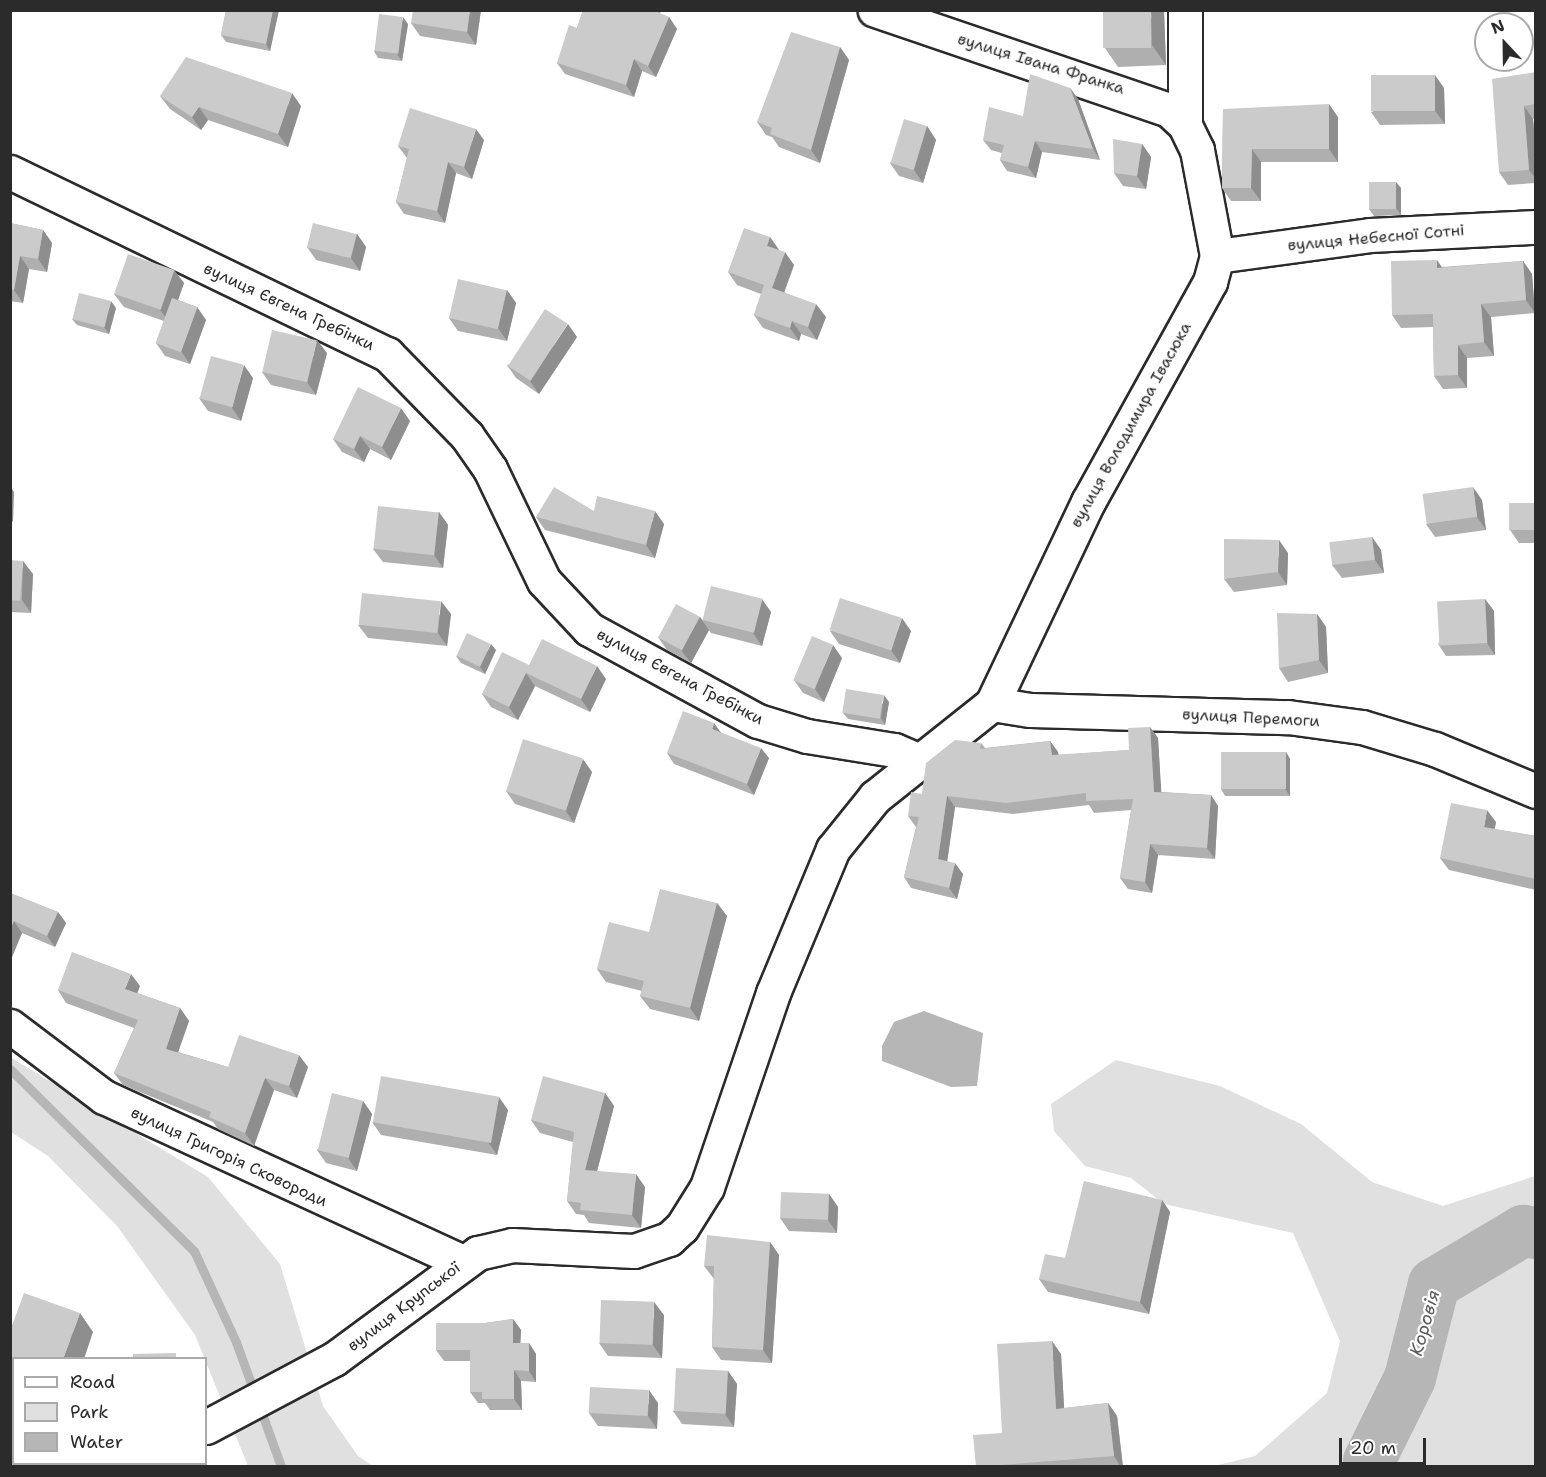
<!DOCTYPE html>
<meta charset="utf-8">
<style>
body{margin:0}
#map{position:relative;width:1546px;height:1477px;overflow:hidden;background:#fff;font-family:"Shantell Sans",sans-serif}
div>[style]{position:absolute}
.green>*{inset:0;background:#e0e0e0}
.water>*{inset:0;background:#b6b6b6}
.stream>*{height:9px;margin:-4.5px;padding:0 4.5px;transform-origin:4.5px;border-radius:4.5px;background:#b6b6b6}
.river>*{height:52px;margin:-26px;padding:0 26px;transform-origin:26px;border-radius:26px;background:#b6b6b6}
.roads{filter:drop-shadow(2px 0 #2b2b2b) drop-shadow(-2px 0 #2b2b2b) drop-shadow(0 2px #2b2b2b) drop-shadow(0 -2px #2b2b2b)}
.minor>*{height:33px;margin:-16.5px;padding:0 16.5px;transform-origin:16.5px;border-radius:16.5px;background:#fff}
.wall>*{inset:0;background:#afafaf}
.shaded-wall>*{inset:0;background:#8e8e8e}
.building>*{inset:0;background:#cbcbcb;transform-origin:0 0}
span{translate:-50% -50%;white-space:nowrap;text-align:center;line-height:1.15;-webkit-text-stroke:4.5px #fff;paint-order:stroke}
.street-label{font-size:16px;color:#2b2b2b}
.water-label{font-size:18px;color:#5c5c5c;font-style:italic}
.frame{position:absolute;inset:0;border:12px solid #2b2b2b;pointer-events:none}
.legend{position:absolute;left:12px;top:1357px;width:195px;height:108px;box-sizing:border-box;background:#fff;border:2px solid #aaa;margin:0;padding:8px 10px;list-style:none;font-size:18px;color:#2b2b2b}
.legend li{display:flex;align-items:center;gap:12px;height:30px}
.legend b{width:30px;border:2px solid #aaa}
.north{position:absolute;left:1474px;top:12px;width:60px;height:60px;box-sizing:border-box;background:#fff;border:2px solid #aaa;border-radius:50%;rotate:338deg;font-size:16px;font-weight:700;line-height:24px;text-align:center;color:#2b2b2b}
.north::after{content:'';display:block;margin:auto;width:21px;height:27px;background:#2b2b2b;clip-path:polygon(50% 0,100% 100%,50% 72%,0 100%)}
.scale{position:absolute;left:1339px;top:1438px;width:87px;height:27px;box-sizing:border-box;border:3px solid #2b2b2b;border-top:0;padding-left:8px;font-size:18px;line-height:21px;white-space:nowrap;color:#2b2b2b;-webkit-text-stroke:4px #fff;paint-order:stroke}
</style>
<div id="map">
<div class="green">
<i style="clip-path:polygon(10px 1057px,208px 1177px,280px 1264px,323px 1406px,358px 1456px,373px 1466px,248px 1466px,195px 1335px,117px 1226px,48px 1156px,11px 1132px)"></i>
<i style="clip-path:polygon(1116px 1060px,1220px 1086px,1301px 1124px,1372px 1182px,1443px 1206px,1535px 1176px,1535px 1466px,1214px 1466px,1255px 1456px,1327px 1393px,1340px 1341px,1293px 1233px,1164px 1204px,1131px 1178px,1085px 1166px,1054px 1131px,1051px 1104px)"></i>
</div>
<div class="water">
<i style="clip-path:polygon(924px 1011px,983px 1033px,977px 1086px,951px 1087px,882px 1061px,882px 1046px,894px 1022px)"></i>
</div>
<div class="stream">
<i style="left:10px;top:1069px;width:259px;rotate:44.7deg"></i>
<i style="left:194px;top:1251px;width:100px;rotate:65.2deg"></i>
<i style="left:236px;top:1342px;width:132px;rotate:70.1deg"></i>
<i style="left:1358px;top:1466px;width:12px;rotate:-24deg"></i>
</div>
<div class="river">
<i style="left:1371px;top:1466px;width:5px;rotate:-112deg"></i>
<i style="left:1369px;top:1461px;width:93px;rotate:-63.7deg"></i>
<i style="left:1410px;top:1378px;width:97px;rotate:-75.7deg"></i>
<i style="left:1434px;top:1284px;width:104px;rotate:-30.8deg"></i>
<i style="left:1523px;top:1231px;width:13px;rotate:9deg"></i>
</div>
<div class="roads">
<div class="minor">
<i style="left:1185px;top:125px;width:115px;rotate:-90deg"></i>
<i style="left:10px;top:172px;width:419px;rotate:25.8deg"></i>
<i style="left:387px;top:354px;width:115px;rotate:45.7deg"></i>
<i style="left:467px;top:436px;width:40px;rotate:55.1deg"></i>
<i style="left:490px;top:469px;width:124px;rotate:64.3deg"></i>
<i style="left:544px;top:581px;width:66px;rotate:46.8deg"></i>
<i style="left:589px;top:629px;width:192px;rotate:28.6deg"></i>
<i style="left:758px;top:721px;width:51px;rotate:17deg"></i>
<i style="left:807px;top:736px;width:88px;rotate:9.1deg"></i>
<i style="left:894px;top:750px;width:26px;rotate:23deg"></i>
<i style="left:1217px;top:256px;width:154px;rotate:-7.8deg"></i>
<i style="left:1370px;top:235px;width:166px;rotate:-2.8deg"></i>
<i style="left:992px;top:704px;width:39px;rotate:9deg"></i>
<i style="left:1031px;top:710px;width:257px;rotate:1.6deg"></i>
<i style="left:1288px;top:717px;width:75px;rotate:7.7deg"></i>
<i style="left:1362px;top:727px;width:76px;rotate:16.8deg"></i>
<i style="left:1435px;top:749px;width:109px;rotate:22.6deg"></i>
<i style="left:10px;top:1026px;width:118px;rotate:37.1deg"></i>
<i style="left:104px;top:1097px;width:394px;rotate:24.7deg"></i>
<i style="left:206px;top:1427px;width:145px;rotate:-28deg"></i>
<i style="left:334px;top:1359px;width:179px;rotate:-36.4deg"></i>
<i style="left:478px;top:1253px;width:35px;rotate:-13deg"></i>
<i style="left:512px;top:1245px;width:122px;rotate:2.8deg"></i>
<i style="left:634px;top:1251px;width:37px;rotate:-19deg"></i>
<i style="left:669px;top:1239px;width:18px;rotate:-43deg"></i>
<i style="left:682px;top:1227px;width:47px;rotate:-58deg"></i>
<i style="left:707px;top:1187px;width:205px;rotate:-71.2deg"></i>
<i style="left:773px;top:993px;width:156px;rotate:-67.4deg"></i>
<i style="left:833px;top:849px;width:67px;rotate:-51.1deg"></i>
<i style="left:875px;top:797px;width:149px;rotate:-38.5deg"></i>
<i style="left:992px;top:704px;width:224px;rotate:-64.6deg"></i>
<i style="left:1088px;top:502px;width:252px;rotate:-61deg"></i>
<i style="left:1210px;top:282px;width:27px;rotate:-75deg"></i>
<i style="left:1217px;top:256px;width:108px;rotate:-100.7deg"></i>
<i style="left:1197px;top:150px;width:28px;rotate:-116deg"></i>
<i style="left:1185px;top:125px;width:22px;rotate:-137deg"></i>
<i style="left:1169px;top:110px;width:311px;rotate:-161.2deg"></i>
<i style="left:10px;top:1439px;width:4px;rotate:14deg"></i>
<i style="left:178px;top:1464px;width:3px;rotate:45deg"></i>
</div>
</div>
<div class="wall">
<i style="clip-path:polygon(226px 10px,279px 10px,270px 51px,226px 42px,221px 35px)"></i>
<i style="clip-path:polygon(481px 10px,476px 45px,420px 36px,411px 23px)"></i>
<i style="clip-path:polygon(583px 10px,661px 10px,660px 14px,669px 17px,677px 29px,656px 77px,642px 71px,634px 97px,565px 74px,557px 63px,577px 28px)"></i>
<i style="clip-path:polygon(1164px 10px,1166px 65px,1118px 67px,1105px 48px)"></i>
<i style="clip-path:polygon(408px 24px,402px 61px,378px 58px,374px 51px)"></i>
<i style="clip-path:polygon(840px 47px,849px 60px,820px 163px,779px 147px,772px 137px,766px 135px,757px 122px)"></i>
<i style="clip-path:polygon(1536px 72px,1536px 118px,1533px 119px,1536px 151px,1536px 183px,1508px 185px,1499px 172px)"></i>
<i style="clip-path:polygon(1070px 88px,1078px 99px,1100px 160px,1042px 152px,1036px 178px,1007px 171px,1000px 160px,1002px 153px,991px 150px,983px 140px)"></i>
<i style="clip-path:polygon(1444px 88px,1445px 124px,1380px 125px,1371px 112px)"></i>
<i style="clip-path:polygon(160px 96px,301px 106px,288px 147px,208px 120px,201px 130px,170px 109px)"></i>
<i style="clip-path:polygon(1223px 109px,1338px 117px,1338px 162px,1261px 162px,1261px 201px,1231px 201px,1222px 188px)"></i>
<i style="clip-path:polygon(927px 126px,936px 140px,923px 183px,899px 176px,890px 163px)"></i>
<i style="clip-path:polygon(484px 140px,472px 179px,456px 173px,445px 223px,404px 214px,396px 202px,407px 158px,398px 146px)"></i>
<i style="clip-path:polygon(1142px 144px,1151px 157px,1146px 189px,1123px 186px,1114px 173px)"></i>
<i style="clip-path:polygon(1401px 188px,1401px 215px,1374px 216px,1369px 209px)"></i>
<i style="clip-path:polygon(10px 223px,43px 230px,52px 243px,47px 272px,29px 269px,23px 303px,10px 301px)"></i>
<i style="clip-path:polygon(357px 234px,366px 247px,360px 271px,316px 260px,307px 247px)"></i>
<i style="clip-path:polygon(770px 237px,779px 250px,794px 265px,784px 292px,826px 317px,817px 340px,801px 334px,799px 341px,763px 328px,754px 315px,761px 294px,737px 285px,728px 272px)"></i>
<i style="clip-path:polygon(1523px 261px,1532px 274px,1535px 313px,1491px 317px,1494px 356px,1467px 358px,1467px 388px,1443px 389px,1434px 376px,1433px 327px,1401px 328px,1392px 315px,1442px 267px)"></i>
<i style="clip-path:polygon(174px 270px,184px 283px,178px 300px,197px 307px,206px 320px,190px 364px,165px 356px,156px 343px,164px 321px,124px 307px,114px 294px)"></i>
<i style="clip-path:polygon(507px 290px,516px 303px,507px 341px,458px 331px,449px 318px)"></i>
<i style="clip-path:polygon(116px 308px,109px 334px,77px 325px,72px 319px)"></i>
<i style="clip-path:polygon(577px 337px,539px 394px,516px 378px,507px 365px)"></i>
<i style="clip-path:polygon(327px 353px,316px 395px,271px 385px,262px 372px)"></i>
<i style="clip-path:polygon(253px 378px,241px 421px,208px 411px,199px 398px)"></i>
<i style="clip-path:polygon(410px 421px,391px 460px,370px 449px,364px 462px,342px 452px,333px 439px)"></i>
<i style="clip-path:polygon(1482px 500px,1486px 530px,1435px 537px,1426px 524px)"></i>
<i style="clip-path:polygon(1536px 503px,1536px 543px,1519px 543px,1510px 530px)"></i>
<i style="clip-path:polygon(594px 511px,664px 524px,655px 558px,545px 530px,536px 517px)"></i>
<i style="clip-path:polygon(439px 512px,448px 525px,443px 568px,383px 562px,373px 549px)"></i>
<i style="clip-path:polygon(1372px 537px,1381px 550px,1384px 573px,1342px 578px,1332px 565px)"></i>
<i style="clip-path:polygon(1288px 553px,1287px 585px,1234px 592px,1224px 579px)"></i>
<i style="clip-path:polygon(10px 560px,33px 574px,31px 613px,10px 612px)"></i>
<i style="clip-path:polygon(1485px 599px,1494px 611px,1495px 655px,1446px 656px,1438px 644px)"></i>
<i style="clip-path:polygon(771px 612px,762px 646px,711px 633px,702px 620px)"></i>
<i style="clip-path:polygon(451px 614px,447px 646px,368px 638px,358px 625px)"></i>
<i style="clip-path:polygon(1317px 614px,1326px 627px,1328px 673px,1288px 682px,1279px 668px)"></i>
<i style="clip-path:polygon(700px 617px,709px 630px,691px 663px,667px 650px,658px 637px)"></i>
<i style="clip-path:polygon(830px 631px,911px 631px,900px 663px,839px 644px)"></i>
<i style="clip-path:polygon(496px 650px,485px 674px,461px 663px,456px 656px)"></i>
<i style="clip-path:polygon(842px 658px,824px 702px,803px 693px,794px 680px)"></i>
<i style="clip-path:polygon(529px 665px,606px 679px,590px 712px,535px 686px,518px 720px,491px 707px,482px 694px)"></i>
<i style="clip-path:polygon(889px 702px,885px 725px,848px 719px,843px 713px)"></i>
<i style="clip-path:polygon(1150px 727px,1158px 738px,1161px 792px,1211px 795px,1218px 806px,1215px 859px,1158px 855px,1152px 893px,1128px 889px,1120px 878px,1131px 810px,1094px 813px,1089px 805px,1013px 814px,955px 807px,947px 861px,963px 874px,957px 899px,911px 888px,904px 877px,916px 827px,908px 816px,922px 794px,981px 743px,985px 748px,1050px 741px,1058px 752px,1059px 755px,1129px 750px)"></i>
<i style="clip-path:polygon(1286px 752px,1290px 759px,1290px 796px,1225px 796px,1221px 789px)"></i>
<i style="clip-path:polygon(667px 753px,769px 758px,754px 795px,674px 764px)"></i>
<i style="clip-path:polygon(592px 772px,574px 823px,515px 804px,506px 791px)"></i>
<i style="clip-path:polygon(1496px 822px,1494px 829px,1536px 836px,1536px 890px,1449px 870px,1440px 858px)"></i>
<i style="clip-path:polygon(10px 893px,58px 912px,66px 923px,55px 947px,22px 933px,12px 957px,10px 957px)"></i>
<i style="clip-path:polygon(717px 903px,727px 916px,699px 1021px,650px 1009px,640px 996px,642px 991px,606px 982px,597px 969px)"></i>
<i style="clip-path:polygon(140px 986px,137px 993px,180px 1008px,189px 1021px,178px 1052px,228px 1067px,308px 1067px,297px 1098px,274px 1090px,254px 1146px,218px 1129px,213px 1122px,123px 1085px,114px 1073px,134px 1028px,66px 1003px,58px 990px)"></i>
<i style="clip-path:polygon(605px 1093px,614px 1106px,597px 1171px,645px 1187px,641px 1228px,589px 1223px,584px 1215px,576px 1214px,567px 1201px,573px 1142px,540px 1133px,531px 1120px)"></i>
<i style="clip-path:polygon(363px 1101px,372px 1114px,357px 1171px,326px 1163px,317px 1150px)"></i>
<i style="clip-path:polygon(508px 1110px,497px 1155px,381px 1135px,372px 1122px)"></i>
<i style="clip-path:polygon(829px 1194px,838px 1207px,837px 1233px,789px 1231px,780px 1218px)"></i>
<i style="clip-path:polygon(1162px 1200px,1170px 1212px,1149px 1314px,1048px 1292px,1039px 1279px,1065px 1258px)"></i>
<i style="clip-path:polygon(770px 1242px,779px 1255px,772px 1363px,721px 1360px,712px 1347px,714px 1279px,704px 1266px)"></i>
<i style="clip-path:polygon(664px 1315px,662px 1358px,608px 1356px,599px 1343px)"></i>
<i style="clip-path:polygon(513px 1319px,521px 1330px,520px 1343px,529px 1343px,536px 1354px,536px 1382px,521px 1381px,522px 1410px,490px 1410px,485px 1403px,478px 1403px,470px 1392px,470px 1361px,444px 1361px,436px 1350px,485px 1323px)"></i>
<i style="clip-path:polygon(10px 1331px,93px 1332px,14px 1359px,14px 1418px,10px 1417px)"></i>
<i style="clip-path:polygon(1061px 1354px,1064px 1408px,1108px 1403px,1117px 1416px,1123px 1467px,976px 1467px)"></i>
<i style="clip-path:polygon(728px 1371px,737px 1384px,734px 1427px,682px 1424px,673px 1411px)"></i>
<i style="clip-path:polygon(658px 1403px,657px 1429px,598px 1426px,589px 1413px)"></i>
</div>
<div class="shaded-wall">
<i style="clip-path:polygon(273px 10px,279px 10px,270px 51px,266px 44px)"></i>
<i style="clip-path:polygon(470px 10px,481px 10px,476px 45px,467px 32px)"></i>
<i style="clip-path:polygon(1151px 10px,1164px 10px,1166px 65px,1152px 45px)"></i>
<i style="clip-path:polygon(403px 17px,408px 24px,402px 61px,397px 54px)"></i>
<i style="clip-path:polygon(669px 17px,677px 29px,656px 77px,648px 66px)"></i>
<i style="clip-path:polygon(840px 47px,849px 60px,820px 163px,811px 150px)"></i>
<i style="clip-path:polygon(634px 59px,642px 71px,634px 97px,626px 85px)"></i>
<i style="clip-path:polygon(1435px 75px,1444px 88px,1445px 124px,1435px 111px)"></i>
<i style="clip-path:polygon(1070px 88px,1078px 99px,1100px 160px,1093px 149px)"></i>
<i style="clip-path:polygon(292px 93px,301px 106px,288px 147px,278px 134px)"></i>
<i style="clip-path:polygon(1329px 104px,1338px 117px,1338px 162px,1329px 149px)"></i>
<i style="clip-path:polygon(1524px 106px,1533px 119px,1536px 151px,1536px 179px,1529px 170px)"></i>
<i style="clip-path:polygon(199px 107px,208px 120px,201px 130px,192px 117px)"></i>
<i style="clip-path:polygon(927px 126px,936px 140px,923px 183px,914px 170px)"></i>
<i style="clip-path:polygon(476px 129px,484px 140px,472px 179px,464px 167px)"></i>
<i style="clip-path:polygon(1035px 141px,1042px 152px,1036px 178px,1028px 167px)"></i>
<i style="clip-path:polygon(1142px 144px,1151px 157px,1146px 189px,1137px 176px)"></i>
<i style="clip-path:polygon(1252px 149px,1261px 162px,1261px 201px,1251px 188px)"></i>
<i style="clip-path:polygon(448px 162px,456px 173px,445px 223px,437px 211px)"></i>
<i style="clip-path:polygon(1396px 182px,1401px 188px,1401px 215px,1396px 208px)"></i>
<i style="clip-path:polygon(43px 230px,52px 243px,47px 272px,38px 259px)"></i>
<i style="clip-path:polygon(357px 234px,366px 247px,360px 271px,351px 258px)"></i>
<i style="clip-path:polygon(770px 237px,779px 250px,767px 246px)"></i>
<i style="clip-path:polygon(785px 252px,794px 265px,781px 301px,772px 288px)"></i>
<i style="clip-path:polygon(20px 256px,29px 269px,23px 303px,14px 290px)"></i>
<i style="clip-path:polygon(1437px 260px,1446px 273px,1437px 268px)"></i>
<i style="clip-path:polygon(1523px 261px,1532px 274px,1535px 313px,1526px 300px)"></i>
<i style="clip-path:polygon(174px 270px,184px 283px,170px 323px,160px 310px)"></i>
<i style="clip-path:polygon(507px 290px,516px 303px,507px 341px,498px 328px)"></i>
<i style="clip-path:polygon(111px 301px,116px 308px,109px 334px,104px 327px)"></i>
<i style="clip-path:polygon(816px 304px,826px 317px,817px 340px,808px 327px)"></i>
<i style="clip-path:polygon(1481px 304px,1491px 317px,1494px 356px,1484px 342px)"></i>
<i style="clip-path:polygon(197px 307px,206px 320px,190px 364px,181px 351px)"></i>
<i style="clip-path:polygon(792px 321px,801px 334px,799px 341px,790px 328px)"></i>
<i style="clip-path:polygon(568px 324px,577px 337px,539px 394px,530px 381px)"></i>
<i style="clip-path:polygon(317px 340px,327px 353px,316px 395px,307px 382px)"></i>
<i style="clip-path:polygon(1458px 345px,1467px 358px,1467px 388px,1458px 375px)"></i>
<i style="clip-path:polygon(244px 365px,253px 378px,241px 421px,232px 408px)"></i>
<i style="clip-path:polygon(401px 408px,410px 421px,391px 460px,382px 447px)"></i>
<i style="clip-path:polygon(360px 436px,370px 449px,364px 462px,354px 449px)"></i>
<i style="clip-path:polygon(10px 486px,14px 492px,13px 522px,10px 518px)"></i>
<i style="clip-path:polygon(1473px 487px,1482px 500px,1486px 530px,1477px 517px)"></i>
<i style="clip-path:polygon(655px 511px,664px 524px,655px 558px,646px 545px)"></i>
<i style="clip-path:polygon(439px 512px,448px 525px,443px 568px,434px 555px)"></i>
<i style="clip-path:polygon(1372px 537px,1381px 550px,1384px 573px,1375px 560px)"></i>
<i style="clip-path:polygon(1279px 540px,1288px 553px,1287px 585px,1278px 572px)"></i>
<i style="clip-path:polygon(23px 561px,33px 574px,31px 613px,22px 600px)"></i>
<i style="clip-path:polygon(762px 599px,771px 612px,762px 646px,753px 633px)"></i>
<i style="clip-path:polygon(1485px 599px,1494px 611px,1495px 655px,1487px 643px)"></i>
<i style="clip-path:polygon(441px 601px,451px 614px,447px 646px,438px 633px)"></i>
<i style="clip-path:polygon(1317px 614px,1326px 627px,1328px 673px,1319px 660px)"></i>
<i style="clip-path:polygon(700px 617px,709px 630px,691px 663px,681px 650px)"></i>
<i style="clip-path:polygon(902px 618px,911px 631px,900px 663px,891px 650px)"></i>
<i style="clip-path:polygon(491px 644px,496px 650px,485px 674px,480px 667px)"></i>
<i style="clip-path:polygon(833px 645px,842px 658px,824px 702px,815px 689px)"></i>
<i style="clip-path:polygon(597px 666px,606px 679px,590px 712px,581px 699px)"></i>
<i style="clip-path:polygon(526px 673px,535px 686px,518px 720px,509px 707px)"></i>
<i style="clip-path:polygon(884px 695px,889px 702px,885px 725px,881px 718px)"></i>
<i style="clip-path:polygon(714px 723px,722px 734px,712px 729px)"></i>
<i style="clip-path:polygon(1150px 727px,1158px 738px,1162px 803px,1154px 792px)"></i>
<i style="clip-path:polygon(1050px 741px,1058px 752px,1060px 766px,1052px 755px)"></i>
<i style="clip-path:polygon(761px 748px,769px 758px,754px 795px,747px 784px)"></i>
<i style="clip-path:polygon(1286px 752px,1290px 759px,1290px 796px,1285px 789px)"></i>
<i style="clip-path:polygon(583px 759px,592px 772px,574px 823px,565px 810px)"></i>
<i style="clip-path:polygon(1211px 795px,1218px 806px,1215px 859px,1207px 848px)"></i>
<i style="clip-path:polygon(947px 796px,955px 807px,946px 870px,938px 859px)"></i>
<i style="clip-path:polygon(1487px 810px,1496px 822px,1493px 839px,1484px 827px)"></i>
<i style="clip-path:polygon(1150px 844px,1158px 855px,1152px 893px,1145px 882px)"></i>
<i style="clip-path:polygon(955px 863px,963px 874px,957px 899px,949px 888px)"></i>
<i style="clip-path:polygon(717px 903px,727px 916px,699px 1021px,690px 1008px)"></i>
<i style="clip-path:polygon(58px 912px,66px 923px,55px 947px,47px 936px)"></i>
<i style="clip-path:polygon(14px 921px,22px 933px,12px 957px,10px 956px,10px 930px)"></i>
<i style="clip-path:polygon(131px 974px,140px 986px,134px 1002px,125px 989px)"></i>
<i style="clip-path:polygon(180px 1008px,189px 1021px,175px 1061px,166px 1049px)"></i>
<i style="clip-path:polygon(299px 1055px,308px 1067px,297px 1098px,289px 1086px)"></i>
<i style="clip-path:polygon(265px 1078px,274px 1090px,254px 1146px,245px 1133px)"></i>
<i style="clip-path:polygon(605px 1093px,614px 1106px,594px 1183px,585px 1170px)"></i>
<i style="clip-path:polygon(499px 1097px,508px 1110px,497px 1155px,488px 1142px)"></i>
<i style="clip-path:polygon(363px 1101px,372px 1114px,357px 1171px,348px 1158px)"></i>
<i style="clip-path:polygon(636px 1174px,645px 1187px,641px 1228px,632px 1215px)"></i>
<i style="clip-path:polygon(829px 1194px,838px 1207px,837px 1233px,828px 1220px)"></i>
<i style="clip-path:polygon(1162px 1200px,1170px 1212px,1149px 1314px,1140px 1302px)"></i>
<i style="clip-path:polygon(770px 1242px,779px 1255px,772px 1363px,763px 1350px)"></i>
<i style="clip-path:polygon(654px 1302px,664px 1315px,662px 1358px,653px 1345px)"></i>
<i style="clip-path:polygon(80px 1313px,93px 1332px,84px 1359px,63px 1359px)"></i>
<i style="clip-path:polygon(513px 1319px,521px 1330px,520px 1354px,513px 1343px)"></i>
<i style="clip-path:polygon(1052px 1341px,1061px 1354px,1065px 1422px,1056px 1409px)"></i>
<i style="clip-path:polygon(529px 1343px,536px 1354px,536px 1382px,529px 1371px)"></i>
<i style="clip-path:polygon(514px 1370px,521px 1381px,522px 1410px,514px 1399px)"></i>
<i style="clip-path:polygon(728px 1371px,737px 1384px,734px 1427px,725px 1414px)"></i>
<i style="clip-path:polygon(649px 1390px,658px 1403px,657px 1429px,648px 1416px)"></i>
<i style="clip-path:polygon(1108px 1403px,1117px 1416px,1123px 1467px,1121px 1467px,1114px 1456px)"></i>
</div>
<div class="building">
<i style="clip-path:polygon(226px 10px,273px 10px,266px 44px,221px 35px)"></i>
<i style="clip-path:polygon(413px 10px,470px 10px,467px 32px,411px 23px)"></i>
<i style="clip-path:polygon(583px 10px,652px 10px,669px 17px,648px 66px,634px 59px,626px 85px,557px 63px,569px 25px,577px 28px)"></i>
<i style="left:1103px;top:10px;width:48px;height:38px"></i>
<i style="left:379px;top:14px;width:24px;height:37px;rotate:7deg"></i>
<i style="clip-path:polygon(791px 32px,840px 47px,811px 150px,770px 134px,772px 128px,757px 122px)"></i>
<i style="clip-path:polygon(186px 57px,292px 93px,278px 134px,199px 107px,192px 117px,160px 96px)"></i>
<i style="clip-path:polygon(1536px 72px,1536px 104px,1524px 106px,1529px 170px,1499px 172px,1492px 79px)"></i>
<i style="clip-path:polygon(1030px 74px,1070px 88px,1093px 149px,1035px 141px,1028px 167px,1000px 160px,1004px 145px,983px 140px,989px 107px,1023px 116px)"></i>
<i style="left:1435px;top:75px;width:36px;height:64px;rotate:90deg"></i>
<i style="clip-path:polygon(1329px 104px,1329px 149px,1252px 149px,1251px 188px,1222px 188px,1223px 109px)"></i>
<i style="clip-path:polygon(410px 108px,476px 129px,464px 167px,448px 162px,437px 211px,396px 202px,409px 149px,398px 146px)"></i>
<i style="left:904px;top:119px;width:24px;height:46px;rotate:17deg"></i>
<i style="clip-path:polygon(1113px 139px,1142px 144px,1137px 176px,1114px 173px)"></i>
<i style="left:1369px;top:182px;width:27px;height:27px"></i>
<i style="clip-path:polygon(10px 223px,43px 230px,38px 259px,20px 256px,14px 290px,10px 289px)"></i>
<i style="left:313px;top:223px;width:45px;height:25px;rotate:14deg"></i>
<i style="clip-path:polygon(744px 228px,770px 237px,767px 246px,785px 252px,772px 288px,816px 304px,808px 327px,792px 321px,790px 328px,754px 315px,764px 285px,728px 272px)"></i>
<i style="left:128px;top:254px;width:49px;height:42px;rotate:19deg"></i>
<i style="clip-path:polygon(1437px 260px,1437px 268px,1523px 261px,1526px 300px,1481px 304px,1484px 342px,1458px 345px,1458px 375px,1434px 376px,1433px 314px,1392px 315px,1391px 261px)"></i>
<i style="left:458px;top:279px;width:50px;height:40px;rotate:13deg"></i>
<i style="left:79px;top:293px;width:33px;height:27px;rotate:14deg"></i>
<i style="left:172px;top:298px;width:27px;height:48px;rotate:20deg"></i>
<i style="left:545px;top:309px;width:27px;height:68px;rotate:33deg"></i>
<i style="left:272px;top:330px;width:46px;height:43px;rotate:13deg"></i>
<i style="left:211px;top:356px;width:34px;height:44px;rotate:15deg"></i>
<i style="clip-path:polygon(358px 387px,401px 408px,382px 447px,360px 436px,354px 449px,333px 439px)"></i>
<i style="clip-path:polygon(554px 487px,594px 511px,597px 496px,655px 511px,646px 545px,536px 517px)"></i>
<i style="left:1473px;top:487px;width:30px;height:51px;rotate:82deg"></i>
<i style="left:1536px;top:503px;width:27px;height:27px;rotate:90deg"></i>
<i style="left:378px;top:506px;width:61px;height:43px;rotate:6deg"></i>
<i style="left:1372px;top:537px;width:23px;height:43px;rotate:83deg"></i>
<i style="clip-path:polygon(1224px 539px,1279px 540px,1278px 572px,1224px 579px)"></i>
<i style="left:10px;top:560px;width:13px;height:40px;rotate:4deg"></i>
<i style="left:711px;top:586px;width:53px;height:35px;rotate:14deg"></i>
<i style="left:362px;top:593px;width:79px;height:32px;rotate:6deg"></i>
<i style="left:840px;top:598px;width:65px;height:34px;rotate:18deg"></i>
<i style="left:1485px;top:599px;width:44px;height:48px;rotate:87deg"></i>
<i style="left:676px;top:604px;width:27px;height:38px;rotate:28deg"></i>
<i style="clip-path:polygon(1277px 613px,1317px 614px,1319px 660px,1279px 668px)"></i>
<i style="left:467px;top:633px;width:26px;height:25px;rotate:25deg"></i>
<i style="left:812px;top:636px;width:23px;height:48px;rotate:23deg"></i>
<i style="clip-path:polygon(542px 639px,597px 666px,581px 699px,526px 673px,509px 707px,482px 694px,502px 652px,529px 665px)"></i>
<i style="left:846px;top:689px;width:38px;height:24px;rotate:9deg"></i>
<i style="clip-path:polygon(683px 711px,714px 723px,712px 729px,761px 748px,747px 784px,667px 753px)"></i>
<i style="clip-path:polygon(1150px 727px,1154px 792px,1211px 795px,1207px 848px,1150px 844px,1145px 882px,1120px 878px,1133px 799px,1086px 801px,1086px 793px,1006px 803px,947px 796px,938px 859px,955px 863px,949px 888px,904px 877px,919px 817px,908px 816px,911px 792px,922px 794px,926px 763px,955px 740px,981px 743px,980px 749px,1050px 741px,1052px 755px,1129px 750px,1128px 728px)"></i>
<i style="left:523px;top:739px;width:63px;height:55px;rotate:18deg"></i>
<i style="left:1221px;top:752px;width:65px;height:37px"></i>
<i style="clip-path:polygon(1451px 803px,1487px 810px,1484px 827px,1536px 836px,1536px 879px,1440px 858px)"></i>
<i style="clip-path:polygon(660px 889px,717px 903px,690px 1008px,640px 996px,644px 981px,597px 969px,609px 922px,649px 932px)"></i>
<i style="clip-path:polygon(10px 893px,58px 912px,47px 936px,14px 921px,10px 930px)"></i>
<i style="clip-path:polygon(72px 952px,131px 974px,125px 989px,180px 1008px,166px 1049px,228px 1067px,239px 1035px,299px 1055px,289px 1086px,265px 1078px,245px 1133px,209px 1117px,211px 1112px,114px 1073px,138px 1020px,58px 990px)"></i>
<i style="left:381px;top:1076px;width:120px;height:47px;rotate:10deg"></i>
<i style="clip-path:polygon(543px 1076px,605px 1093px,585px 1170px,636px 1174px,632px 1215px,580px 1210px,581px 1203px,567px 1201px,574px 1132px,531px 1120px)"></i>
<i style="left:332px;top:1093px;width:32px;height:59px;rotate:14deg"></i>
<i style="clip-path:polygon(1084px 1181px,1162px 1200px,1140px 1302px,1039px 1279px,1045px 1254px,1065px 1258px)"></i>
<i style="left:781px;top:1192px;width:48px;height:26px;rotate:2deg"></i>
<i style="clip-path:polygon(707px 1235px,770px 1242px,763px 1350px,712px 1347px,714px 1266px,704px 1266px)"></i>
<i style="clip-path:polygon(24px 1293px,80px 1313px,63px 1359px,14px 1359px,14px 1404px,10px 1403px,10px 1331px)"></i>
<i style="left:601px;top:1300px;width:53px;height:43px;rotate:2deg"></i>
<i style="clip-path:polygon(513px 1319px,513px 1343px,529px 1343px,529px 1371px,514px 1370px,514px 1399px,482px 1399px,482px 1392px,470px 1392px,470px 1350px,436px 1350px,436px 1323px,485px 1323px)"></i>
<i style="clip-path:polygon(1052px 1341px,1056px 1409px,1108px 1403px,1114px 1456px,976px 1467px,973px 1435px,1002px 1433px,997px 1344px)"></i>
<i style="clip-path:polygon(176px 1353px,176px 1359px,133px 1359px,133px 1354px)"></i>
<i style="left:676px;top:1368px;width:52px;height:43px;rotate:3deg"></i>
<i style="left:590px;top:1387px;width:59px;height:26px;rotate:3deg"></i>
</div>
<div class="street-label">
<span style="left:1041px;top:64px;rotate:17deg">вулиця Івана Франка</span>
<span style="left:1376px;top:238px;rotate:-5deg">вулиця Небесної Сотні</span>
<span style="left:289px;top:307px;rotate:25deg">вулиця Євгена Гребінки</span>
<span style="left:1131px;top:425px;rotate:-61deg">вулиця Володимира Івасюка</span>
<span style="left:680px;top:677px;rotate:28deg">вулиця Євгена Гребінки</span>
<span style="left:1251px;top:718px;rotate:3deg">вулиця Перемоги</span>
<span style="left:229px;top:1157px;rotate:25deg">вулиця Григорія Сковороди</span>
<span style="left:404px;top:1307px;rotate:-37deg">вулиця Крупської</span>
</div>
<div class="water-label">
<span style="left:1425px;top:1323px;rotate:-74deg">Коровія</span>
</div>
<div class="frame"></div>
<ul class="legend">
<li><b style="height:8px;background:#fff"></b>Road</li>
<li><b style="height:16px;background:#e0e0e0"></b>Park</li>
<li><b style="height:16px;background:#b6b6b6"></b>Water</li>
</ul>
<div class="north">N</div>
<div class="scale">20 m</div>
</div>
